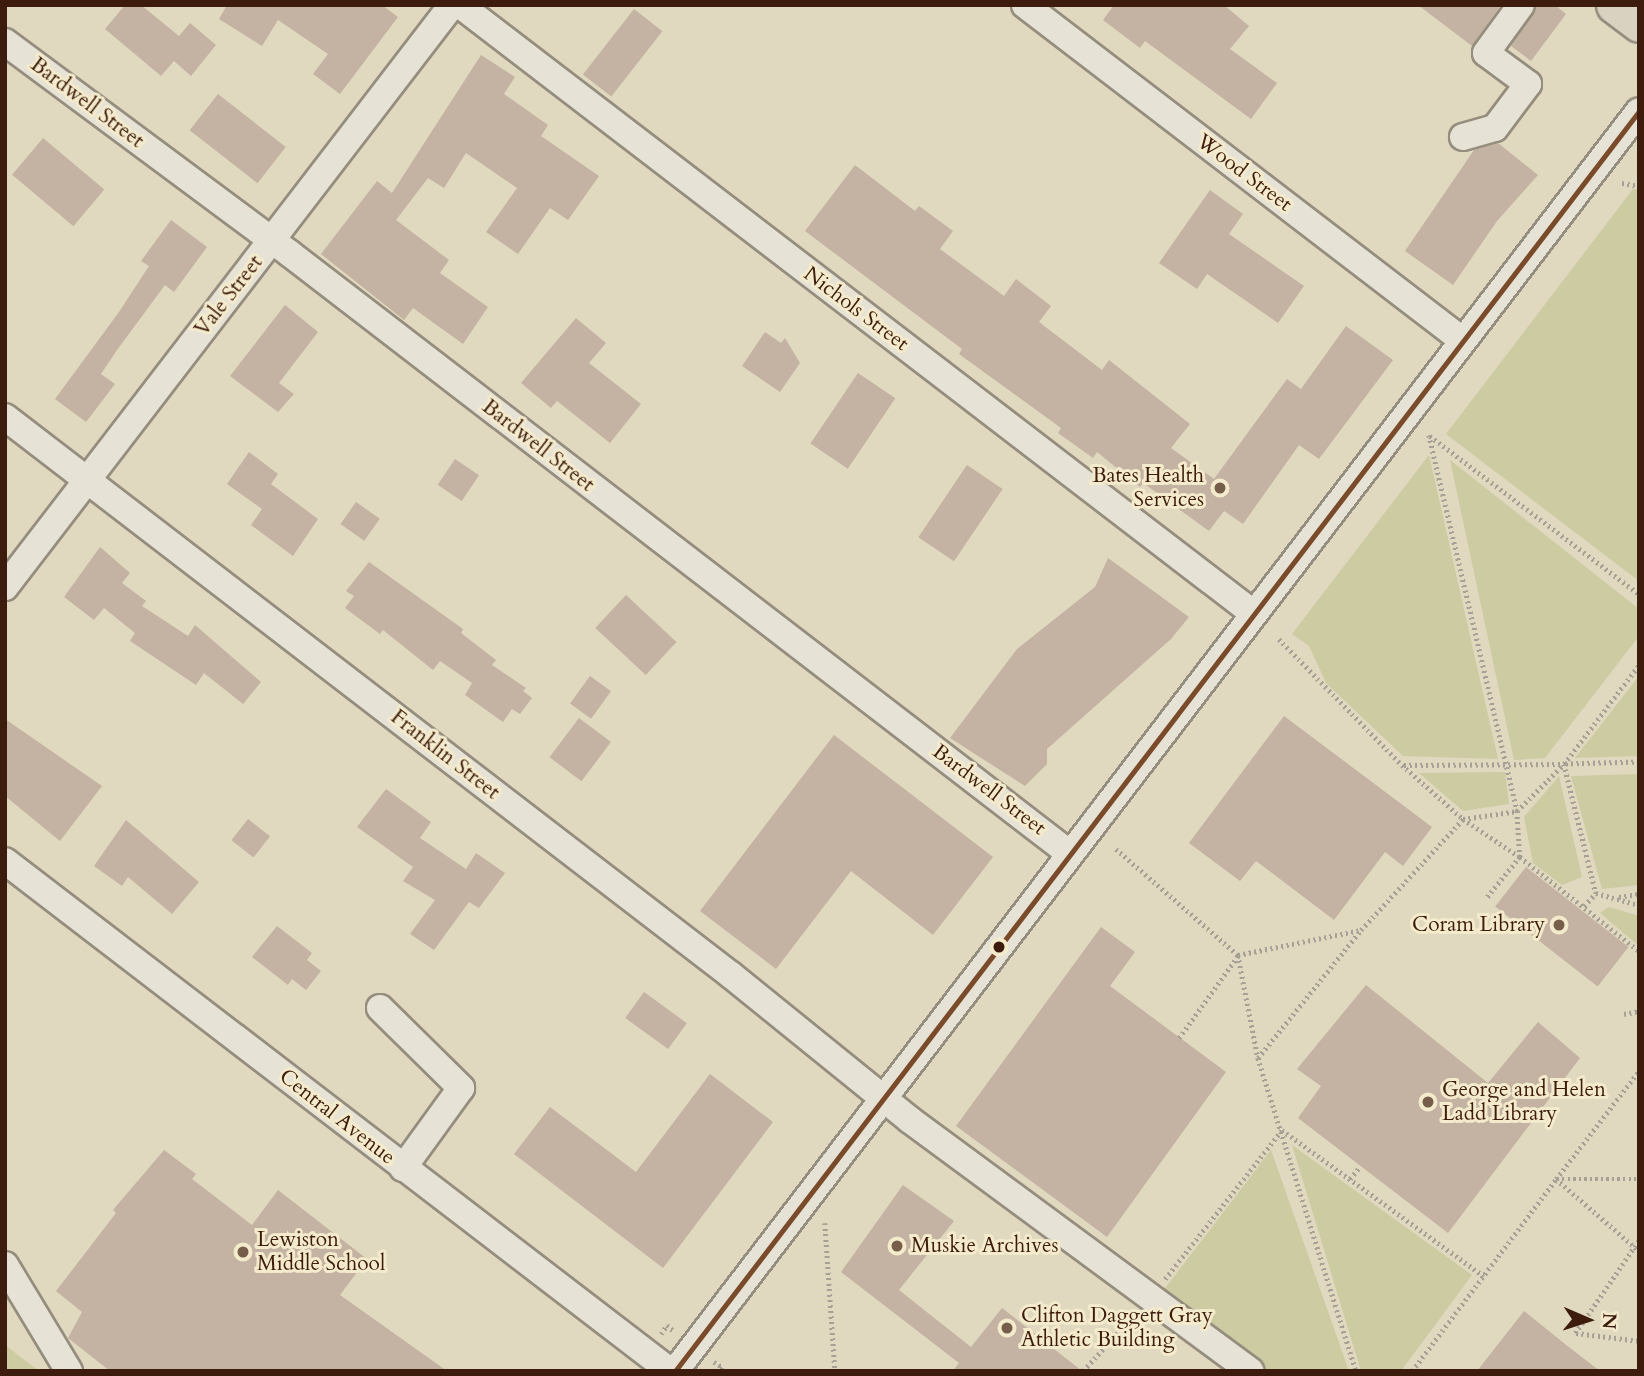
<!DOCTYPE html>
<style>
body{margin:0}
#map{position:relative;width:1644px;height:1376px;overflow:hidden;background:#e0d8bf;font-family:Cardo,serif}
div>[style]{position:absolute}
.green>*{inset:0;background:#cccba1}
.building>*{inset:0;background:#c4b3a2;transform-origin:0 0}
.path>*{height:4.5px;margin-top:-2.25px;transform-origin:0;background:repeating-linear-gradient(90deg,#a7a095 0 2px,transparent 0 5.5px)}
.roads{filter:drop-shadow(2px 0 #958d7d) drop-shadow(-2px 0 #958d7d) drop-shadow(0 2px #958d7d) drop-shadow(0 -2px #958d7d)}
.minor>*{height:26px;margin:-13px;padding:0 13px;transform-origin:13px;border-radius:13px;background:#e6e2d5}
.major>*{height:35px;margin:-17.5px;padding:0 17.5px;transform-origin:17.5px;border-radius:17.5px;background:#dad2c0}
.bus-1>*{height:5px;margin:-2.5px;padding:0 2.5px;transform-origin:2.5px;border-radius:2.5px;background:#7a4b2a}
.dots>*{width:19px;height:19px;translate:-50% -50%;box-sizing:border-box;border:4px solid #f4eacc;border-radius:50%}
span{translate:-50% -50%;white-space:nowrap;text-align:center;line-height:1.15;-webkit-text-stroke:6px #f4eacc;paint-order:stroke}
.street-label{font-size:21px;color:#3d1c0d}
.poi-label{font-size:21px;color:#3d1c0d}
.right{translate:-100% -50%;text-align:right}
.left{translate:0 -50%;text-align:left}
.frame{position:absolute;inset:0;border:7px solid #3d1c0d;pointer-events:none}
.north{position:absolute;left:1553px;top:1285px;width:70px;height:70px;-webkit-text-stroke:5px #f4eacc;paint-order:stroke;rotate:93deg;font-size:19px;font-weight:700;line-height:28px;text-align:center;color:#3d1c0d}
.north::after{content:'';display:block;margin:auto;width:24px;height:32px;background:#3d1c0d;clip-path:polygon(50% 0,100% 100%,50% 72%,0 100%)}
</style>
<div id="map">
<div class="green">
<i style="clip-path:polygon(1633px 189px,1639px 190px,1639px 581px,1446px 434px)"></i>
<i style="clip-path:polygon(1429px 455px,1498px 759px,1403px 756px,1326px 683px,1309px 646px,1292px 634px)"></i>
<i style="clip-path:polygon(1450px 460px,1639px 609px,1639px 636px,1545px 758px,1514px 760px)"></i>
<i style="clip-path:polygon(1639px 676px,1639px 756px,1575px 758px)"></i>
<i style="clip-path:polygon(1505px 772px,1509px 804px,1463px 811px,1419px 773px)"></i>
<i style="clip-path:polygon(1639px 774px,1639px 885px,1602px 889px,1571px 776px)"></i>
<i style="clip-path:polygon(1559px 776px,1582px 877px,1562px 885px,1533px 863px,1524px 817px)"></i>
<i style="clip-path:polygon(1609px 907px,1639px 916px,1639px 946px,1600px 913px)"></i>
<i style="clip-path:polygon(1292px 1145px,1472px 1275px,1401px 1371px,1361px 1371px)"></i>
<i style="clip-path:polygon(1271px 1150px,1349px 1371px,1258px 1371px,1160px 1295px)"></i>
<i style="clip-path:polygon(5px 1345px,39px 1371px,5px 1371px)"></i>
</div>
<div class="building">
<i style="clip-path:polygon(125px 5px,141px 5px,179px 36px,190px 23px,216px 45px,191px 76px,174px 61px,161px 76px,105px 29px)"></i>
<i style="clip-path:polygon(227px 5px,382px 5px,398px 17px,340px 94px,313px 74px,328px 54px,278px 20px,262px 46px,219px 19px)"></i>
<i style="clip-path:polygon(1114px 5px,1224px 5px,1249px 26px,1230px 49px,1277px 83px,1251px 119px,1145px 41px,1140px 48px,1103px 20px)"></i>
<i style="clip-path:polygon(1418px 5px,1501px 5px,1472px 46px)"></i>
<i style="clip-path:polygon(1537px 5px,1555px 5px,1566px 14px,1531px 61px,1511px 46px)"></i>
<i style="left:634px;top:9px;width:36px;height:83px;rotate:38deg"></i>
<i style="clip-path:polygon(481px 55px,515px 77px,504px 94px,548px 125px,541px 136px,599px 176px,568px 220px,550px 208px,518px 254px,486px 232px,517px 188px,466px 153px,444px 188px,428px 178px,396px 220px,449px 260px,440px 273px,488px 307px,463px 344px,413px 308px,404px 320px,321px 254px,377px 181px,392px 193px)"></i>
<i style="left:218px;top:94px;width:86px;height:46px;rotate:38deg"></i>
<i style="left:43px;top:138px;width:80px;height:48px;rotate:40deg"></i>
<i style="clip-path:polygon(1498px 143px,1538px 175px,1497px 221px,1453px 285px,1405px 251px,1474px 150px)"></i>
<i style="clip-path:polygon(855px 165px,915px 211px,919px 206px,953px 231px,940px 249px,1004px 296px,1016px 279px,1051px 306px,1039px 322px,1102px 370px,1109px 360px,1190px 424px,1171px 448px,1214px 479px,1287px 379px,1301px 389px,1346px 326px,1393px 360px,1319px 459px,1299px 445px,1243px 524px,1224px 511px,1209px 531px,1143px 483px,1140px 487px,1097px 452px,1093px 458px,1058px 433px,1061px 428px,959px 354px,962px 349px,805px 231px)"></i>
<i style="clip-path:polygon(1210px 190px,1243px 214px,1229px 234px,1304px 286px,1278px 323px,1207px 274px,1197px 289px,1159px 263px)"></i>
<i style="clip-path:polygon(171px 220px,207px 247px,174px 292px,165px 285px,117px 350px,101px 374px,115px 384px,86px 422px,55px 399px,119px 312px,149px 266px,141px 261px)"></i>
<i style="clip-path:polygon(285px 305px,318px 332px,279px 383px,294px 394px,278px 412px,230px 376px)"></i>
<i style="clip-path:polygon(576px 318px,606px 343px,589px 363px,641px 404px,610px 443px,557px 401px,551px 408px,521px 383px)"></i>
<i style="clip-path:polygon(765px 332px,781px 343px,785px 338px,800px 363px,780px 392px,742px 366px)"></i>
<i style="left:858px;top:373px;width:45px;height:85px;rotate:34deg"></i>
<i style="clip-path:polygon(249px 452px,278px 474px,271px 484px,318px 519px,293px 556px,251px 525px,262px 509px,227px 484px)"></i>
<i style="left:455px;top:459px;width:29px;height:31px;rotate:34deg"></i>
<i style="left:967px;top:465px;width:43px;height:87px;rotate:34deg"></i>
<i style="left:356px;top:502px;width:29px;height:27px;rotate:35deg"></i>
<i style="clip-path:polygon(100px 547px,130px 573px,122px 583px,146px 601px,142px 606px,188px 636px,195px 625px,261px 682px,243px 704px,204px 673px,196px 685px,130px 641px,135px 633px,104px 608px,94px 620px,64px 597px)"></i>
<i style="clip-path:polygon(1108px 558px,1189px 617px,1171px 639px,1047px 749px,1047px 764px,1025px 786px,950px 738px,1017px 649px,1095px 587px)"></i>
<i style="clip-path:polygon(369px 562px,463px 629px,461px 633px,496px 660px,492px 665px,526px 688px,523px 691px,532px 698px,520px 714px,512px 709px,503px 722px,465px 695px,472px 683px,440px 661px,433px 670px,383px 630px,380px 634px,345px 608px,354px 596px,346px 591px)"></i>
<i style="left:626px;top:595px;width:69px;height:45px;rotate:43deg"></i>
<i style="left:590px;top:676px;width:26px;height:34px;rotate:36deg"></i>
<i style="clip-path:polygon(1284px 716px,1432px 827px,1403px 866px,1385px 852px,1334px 920px,1256px 861px,1240px 881px,1189px 843px)"></i>
<i style="left:579px;top:718px;width:40px;height:49px;rotate:37deg"></i>
<i style="clip-path:polygon(5px 719px,102px 786px,60px 841px,5px 796px)"></i>
<i style="clip-path:polygon(834px 735px,993px 857px,933px 935px,851px 871px,776px 969px,700px 911px)"></i>
<i style="clip-path:polygon(386px 789px,431px 822px,420px 838px,466px 869px,476px 853px,505px 873px,479px 908px,469px 902px,434px 950px,410px 934px,435px 900px,403px 881px,413px 867px,357px 827px)"></i>
<i style="left:248px;top:819px;width:28px;height:27px;rotate:38deg"></i>
<i style="clip-path:polygon(126px 820px,199px 882px,172px 914px,128px 877px,122px 886px,94px 866px)"></i>
<i style="left:1526px;top:867px;width:130px;height:50px;rotate:38deg"></i>
<i style="clip-path:polygon(277px 926px,312px 953px,307px 960px,321px 971px,306px 990px,292px 979px,288px 985px,252px 957px)"></i>
<i style="clip-path:polygon(1101px 927px,1135px 952px,1110px 986px,1226px 1072px,1107px 1237px,956px 1126px)"></i>
<i style="clip-path:polygon(1366px 985px,1488px 1083px,1538px 1022px,1580px 1058px,1448px 1233px,1298px 1118px,1321px 1086px,1297px 1069px)"></i>
<i style="left:644px;top:992px;width:53px;height:32px;rotate:36deg"></i>
<i style="clip-path:polygon(710px 1074px,773px 1122px,663px 1268px,514px 1154px,550px 1107px,636px 1172px)"></i>
<i style="clip-path:polygon(164px 1150px,196px 1174px,192px 1179px,252px 1225px,278px 1190px,367px 1259px,340px 1295px,447px 1371px,110px 1371px,68px 1338px,82px 1312px,56px 1291px,116px 1213px,113px 1210px)"></i>
<i style="clip-path:polygon(903px 1185px,954px 1221px,899px 1290px,971px 1347px,1002px 1308px,1082px 1371px,953px 1371px,959px 1363px,841px 1272px)"></i>
<i style="clip-path:polygon(1524px 1311px,1570px 1348px,1600px 1371px,1477px 1371px)"></i>
</div>
<div class="path">
<i style="left:1622px;top:183px;width:17px;rotate:10deg"></i>
<i style="left:1429px;top:435px;width:386px;rotate:76.8deg"></i>
<i style="left:1517px;top:811px;width:46px;rotate:86.3deg"></i>
<i style="left:1520px;top:857px;width:54px;rotate:129deg"></i>
<i style="left:1430px;top:436px;width:262px;rotate:37.1deg"></i>
<i style="left:1279px;top:639px;width:176px;rotate:45.7deg"></i>
<i style="left:1402px;top:765px;width:81px;rotate:41.5deg"></i>
<i style="left:1463px;top:819px;width:55px;rotate:-8.4deg"></i>
<i style="left:1517px;top:811px;width:66px;rotate:-45deg"></i>
<i style="left:1564px;top:764px;width:124px;rotate:-52.9deg"></i>
<i style="left:1639px;top:762px;width:75px;rotate:178.5deg"></i>
<i style="left:1564px;top:764px;width:133px;rotate:76.1deg"></i>
<i style="left:1596px;top:893px;width:45px;rotate:15.6deg"></i>
<i style="left:1404px;top:765px;width:159px;rotate:-0.4deg"></i>
<i style="left:1116px;top:849px;width:162px;rotate:41deg"></i>
<i style="left:1238px;top:955px;width:126px;rotate:-11.5deg"></i>
<i style="left:1361px;top:930px;width:151px;rotate:-47.4deg"></i>
<i style="left:1463px;top:819px;width:69px;rotate:33.7deg"></i>
<i style="left:1520px;top:857px;width:152px;rotate:38.3deg"></i>
<i style="left:1619px;top:897px;width:20px;rotate:-9deg"></i>
<i style="left:1584px;top:906px;width:18px;rotate:-47deg"></i>
<i style="left:1238px;top:955px;width:105px;rotate:79deg"></i>
<i style="left:1258px;top:1058px;width:328px;rotate:72.6deg"></i>
<i style="left:1624px;top:1014px;width:15px;rotate:-11deg"></i>
<i style="left:1179px;top:1038px;width:101px;rotate:-54.3deg"></i>
<i style="left:1258px;top:1058px;width:163px;rotate:-51.2deg"></i>
<i style="left:1350px;top:1179px;width:14px;rotate:-51deg"></i>
<i style="left:1556px;top:1179px;width:136px;rotate:-52.5deg"></i>
<i style="left:1557px;top:1179px;width:82px"></i>
<i style="left:825px;top:1223px;width:148px;rotate:86.1deg"></i>
<i style="left:1639px;top:1241px;width:112px;rotate:124.4deg"></i>
<i style="left:1576px;top:1333px;width:64px;rotate:7.2deg"></i>
<i style="left:1165px;top:1279px;width:189px;rotate:-51.9deg"></i>
<i style="left:1282px;top:1130px;width:249px;rotate:35.9deg"></i>
<i style="left:661px;top:1334px;width:11px;rotate:-56deg"></i>
<i style="left:667px;top:1325px;width:9px;rotate:41deg"></i>
<i style="left:714px;top:1362px;width:9px;rotate:32deg"></i>
<i style="left:722px;top:1367px;width:5px;rotate:127deg"></i>
<i style="left:1083px;top:1371px;width:76px;rotate:-47.7deg"></i>
<i style="left:1412px;top:1371px;width:240px;rotate:-53.1deg"></i>
<i style="left:1556px;top:1179px;width:110px;rotate:40.9deg"></i>
</div>
<div class="roads">
<div class="minor">
<i style="left:460px;top:5px;width:999px;rotate:37.48deg"></i>
<i style="left:1025px;top:5px;width:551px;rotate:37.47deg"></i>
<i style="left:5px;top:42px;width:354px;rotate:36.6deg"></i>
<i style="left:289px;top:253px;width:984px;rotate:37.57deg"></i>
<i style="left:1463px;top:137px;width:33px;rotate:-16deg"></i>
<i style="left:1495px;top:128px;width:55px;rotate:-53.1deg"></i>
<i style="left:1528px;top:84px;width:52px;rotate:-143.6deg"></i>
<i style="left:1486px;top:53px;width:59px;rotate:-53.9deg"></i>
<i style="left:5px;top:417px;width:916px;rotate:37.55deg"></i>
<i style="left:731px;top:975px;width:230px;rotate:39deg"></i>
<i style="left:910px;top:1120px;width:423px;rotate:36.4deg"></i>
<i style="left:5px;top:587px;width:734px;rotate:-52.47deg"></i>
<i style="left:5px;top:861px;width:838px;rotate:37.49deg"></i>
<i style="left:380px;top:1008px;width:114px;rotate:44.6deg"></i>
<i style="left:461px;top:1088px;width:99px;rotate:125.9deg"></i>
<i style="left:5px;top:1265px;width:124px;rotate:58.9deg"></i>
<i style="left:675px;top:1371px;width:1586px;rotate:-52.58deg"></i>
</div>
<div class="major">
<i style="left:1614px;top:5px;width:31px;rotate:37deg"></i>
</div>
</div>
<div class="bus-1">
<i style="left:675px;top:1371px;width:1586px;rotate:-52.58deg"></i>
</div>
<div class="dots">
<i style="left:1220px;top:488px;background:#765e4b"></i>
<i style="left:1559px;top:925px;background:#765e4b"></i>
<i style="left:999px;top:947px;background:#3d1c0d"></i>
<i style="left:1428px;top:1102px;background:#765e4b"></i>
<i style="left:897px;top:1246px;background:#765e4b"></i>
<i style="left:243px;top:1252px;background:#765e4b"></i>
<i style="left:1007px;top:1328px;background:#765e4b"></i>
</div>
<div class="street-label">
<span style="left:87px;top:103px;rotate:37deg">Bardwell Street</span>
<span style="left:1244px;top:173px;rotate:37deg">Wood Street</span>
<span style="left:229px;top:296px;rotate:-52deg">Vale Street</span>
<span style="left:856px;top:309px;rotate:37deg">Nichols Street</span>
<span style="left:538px;top:446px;rotate:38deg">Bardwell Street</span>
<span style="left:445px;top:755px;rotate:38deg">Franklin Street</span>
<span style="left:989px;top:790px;rotate:37deg">Bardwell Street</span>
<span style="left:337px;top:1117px;rotate:38deg">Central Avenue</span>
</div>
<div class="poi-label">
<span class="right" style="left:1204px;top:488px">Bates Health<br>Services</span>
<span class="right" style="left:1545px;top:925px">Coram Library</span>
<span class="left" style="left:1442px;top:1102px">George and Helen<br>Ladd Library</span>
<span class="left" style="left:257px;top:1252px">Lewiston<br>Middle School</span>
<span class="left" style="left:911px;top:1246px">Muskie Archives</span>
<span class="left" style="left:1021px;top:1328px">Clifton Daggett Gray<br>Athletic Building</span>
</div>
<div class="frame"></div>
<div class="north">N</div>
</div>
